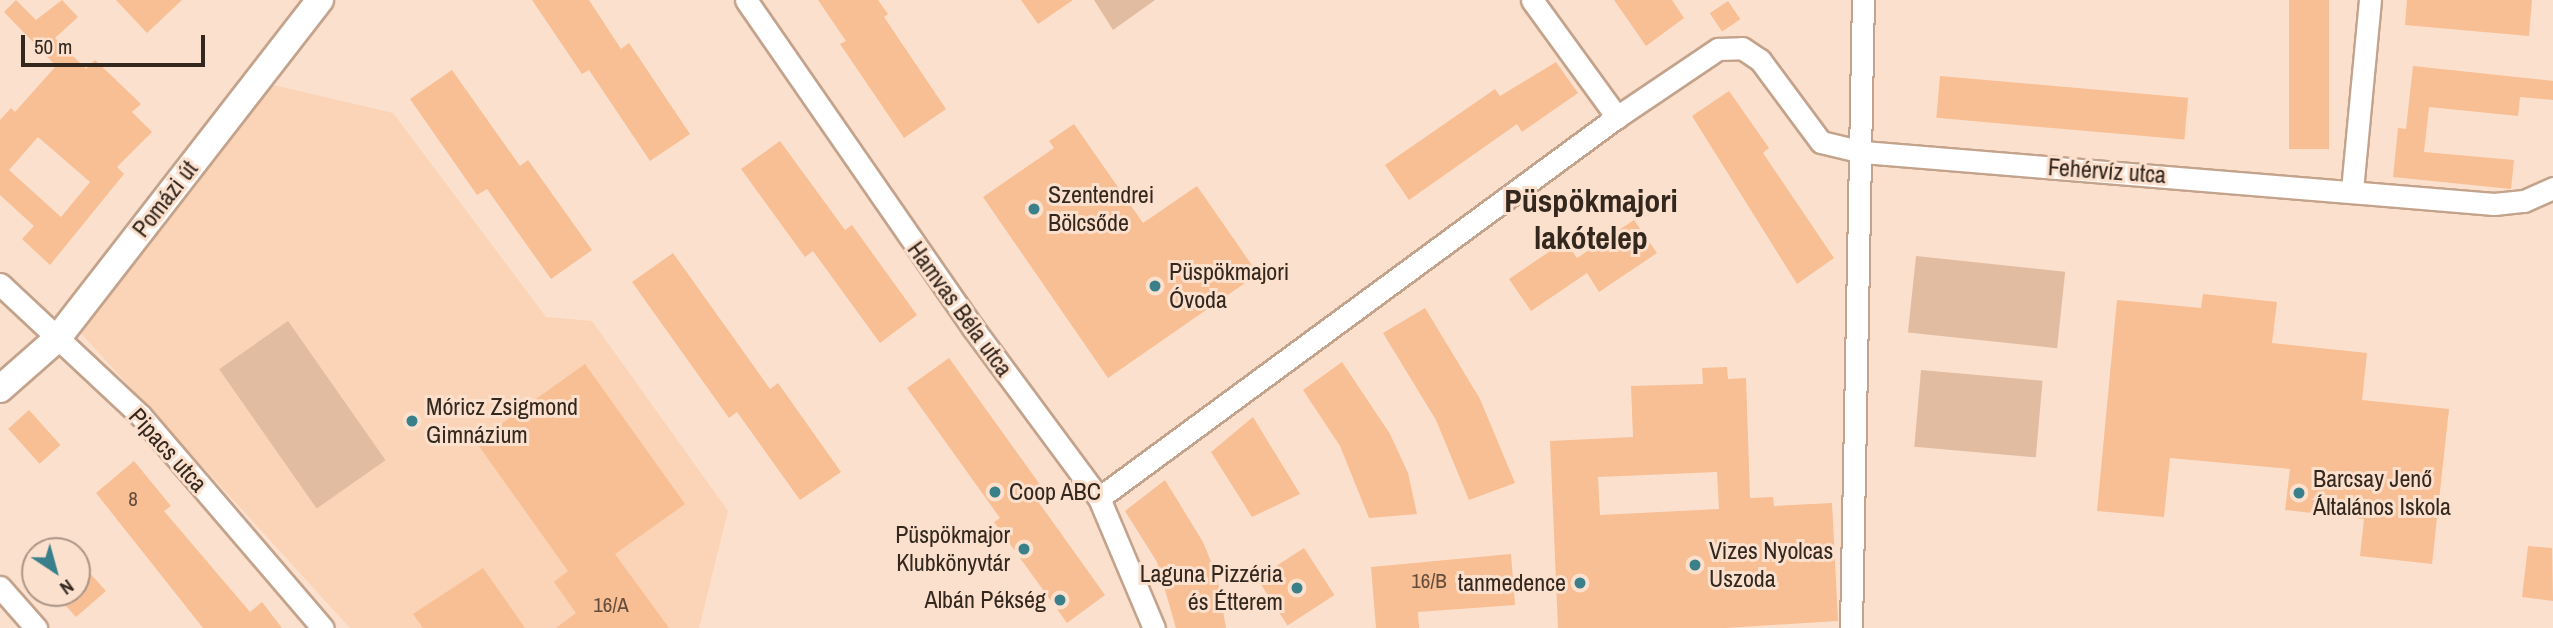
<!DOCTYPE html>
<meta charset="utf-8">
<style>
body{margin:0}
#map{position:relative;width:2553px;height:628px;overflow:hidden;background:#fbe0cd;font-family:"Archivo Narrow",sans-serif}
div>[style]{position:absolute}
.built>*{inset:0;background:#fbd3b6}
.green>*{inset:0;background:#e2bca0;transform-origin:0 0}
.building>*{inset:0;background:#f8be94;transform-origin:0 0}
.roads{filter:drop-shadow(2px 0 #c3a38c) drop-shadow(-2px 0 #c3a38c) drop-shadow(0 2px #c3a38c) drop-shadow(0 -2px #c3a38c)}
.minor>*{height:21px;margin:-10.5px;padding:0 10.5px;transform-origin:10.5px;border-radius:10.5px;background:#fff}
.tertiary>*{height:26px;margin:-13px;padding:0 13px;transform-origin:13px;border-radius:13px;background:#fff}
.dots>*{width:19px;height:19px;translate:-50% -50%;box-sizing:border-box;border:4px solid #fbe0cd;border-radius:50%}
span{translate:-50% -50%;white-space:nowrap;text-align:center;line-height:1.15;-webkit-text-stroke:6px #fbe0cd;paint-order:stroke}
.number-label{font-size:21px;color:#644d3c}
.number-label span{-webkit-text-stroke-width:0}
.street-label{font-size:24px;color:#33271e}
.poi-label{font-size:24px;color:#33271e}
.left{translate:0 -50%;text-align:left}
.right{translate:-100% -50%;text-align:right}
.district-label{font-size:32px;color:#33271e;font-weight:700}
.north{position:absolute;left:21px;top:537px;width:70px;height:70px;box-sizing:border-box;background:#fbe0cd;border:2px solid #ab9687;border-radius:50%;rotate:144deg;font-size:19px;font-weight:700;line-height:28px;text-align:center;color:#33271e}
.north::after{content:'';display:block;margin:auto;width:24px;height:32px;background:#3a808a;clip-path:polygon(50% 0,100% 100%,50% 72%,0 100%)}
.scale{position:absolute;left:21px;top:35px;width:184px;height:32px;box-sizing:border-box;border:4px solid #33271e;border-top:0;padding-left:9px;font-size:21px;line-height:24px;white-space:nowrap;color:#33271e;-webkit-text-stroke:5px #fbe0cd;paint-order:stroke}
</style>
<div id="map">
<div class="built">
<i style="clip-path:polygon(269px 84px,393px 113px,546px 317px,592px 321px,728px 511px,699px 628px,350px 628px,78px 330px)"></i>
</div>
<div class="green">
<i style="clip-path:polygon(1094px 0,1155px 0,1113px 30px)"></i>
<i style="left:1916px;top:256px;width:150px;height:77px;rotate:6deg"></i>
<i style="left:288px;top:321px;width:170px;height:84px;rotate:55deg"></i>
<i style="left:1921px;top:370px;width:122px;height:77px;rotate:5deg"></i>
</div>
<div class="building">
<i style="clip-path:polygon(evenodd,16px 0,36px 20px,62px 0,78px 17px,55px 38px,86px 69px,95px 60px,141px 104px,132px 112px,152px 132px,117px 167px,124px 174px,50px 265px,22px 239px,34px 226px,0 195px,0 120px,11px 108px,15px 112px,56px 66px,4px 12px,16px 0,38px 137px,90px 182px,61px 217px,9px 170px,38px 137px)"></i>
<i style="clip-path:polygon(116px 0,182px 0,147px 33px)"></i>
<i style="clip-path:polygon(532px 0,589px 0,621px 49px,629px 43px,690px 134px,650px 161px,589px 70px,582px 74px)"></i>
<i style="clip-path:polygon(818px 0,878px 0,888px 14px,884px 17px,946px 109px,904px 138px,840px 44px,846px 41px)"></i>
<i style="clip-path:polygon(1021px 0,1073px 0,1038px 24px)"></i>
<i style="clip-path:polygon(1614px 0,1672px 0,1684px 18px,1646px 46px)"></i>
<i style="left:2289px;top:0;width:40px;height:149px"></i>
<i style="clip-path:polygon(2407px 0,2532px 0,2529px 36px,2405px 25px)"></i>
<i style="left:1728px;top:1px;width:22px;height:22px;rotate:56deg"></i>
<i style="clip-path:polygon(1556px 62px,1578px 93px,1522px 132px,1517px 124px,1409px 200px,1385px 165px,1495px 89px,1500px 96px)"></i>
<i style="clip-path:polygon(2413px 66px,2553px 81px,2553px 100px,2520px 97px,2518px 116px,2429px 107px,2424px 152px,2514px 160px,2511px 189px,2393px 177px,2398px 128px,2406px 129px)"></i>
<i style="clip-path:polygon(452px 70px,520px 166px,528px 160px,592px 250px,551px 279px,487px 189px,477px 195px,410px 99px)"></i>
<i style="left:1940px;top:76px;width:249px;height:42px;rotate:5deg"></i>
<i style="clip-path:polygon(1729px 91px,1769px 148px,1763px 153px,1834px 258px,1797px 284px,1692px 116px)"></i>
<i style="clip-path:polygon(1074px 124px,1143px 223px,1197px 186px,1258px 274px,1108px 378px,983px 197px,1054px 148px,1049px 141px)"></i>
<i style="clip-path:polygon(780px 141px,845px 230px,852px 225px,917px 315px,880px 343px,813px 251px,805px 257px,741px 169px)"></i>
<i style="clip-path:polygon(1634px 220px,1657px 253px,1599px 292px,1587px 273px,1531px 311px,1509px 279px,1565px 241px,1577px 258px)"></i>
<i style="clip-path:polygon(673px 253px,770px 389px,778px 383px,841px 472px,800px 500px,737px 412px,729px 418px,632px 282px)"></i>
<i style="clip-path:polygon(2203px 294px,2277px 302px,2272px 343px,2367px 353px,2362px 400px,2449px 409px,2432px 564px,2360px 556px,2364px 519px,2285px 510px,2290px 469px,2170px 458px,2164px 517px,2097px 511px,2117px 300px,2201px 308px)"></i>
<i style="clip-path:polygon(1425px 308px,1480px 399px,1515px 483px,1469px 500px,1436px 420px,1383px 333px)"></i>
<i style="clip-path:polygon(949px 358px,1041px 486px,1032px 493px,1105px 595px,1067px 623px,994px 522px,1000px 518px,907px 388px)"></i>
<i style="clip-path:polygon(1342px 362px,1390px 434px,1408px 473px,1417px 514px,1369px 518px,1340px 446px,1303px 390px)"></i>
<i style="clip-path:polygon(585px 364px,685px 504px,615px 554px,669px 628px,556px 628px,576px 613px,554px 582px,568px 571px,476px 442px)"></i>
<i style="clip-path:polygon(evenodd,1727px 367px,1728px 379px,1746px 378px,1750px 498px,1773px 497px,1774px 506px,1832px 503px,1838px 621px,1725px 628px,1558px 628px,1550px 441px,1633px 437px,1631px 386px,1703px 384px,1702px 368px,1727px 367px,1717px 472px,1719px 509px,1600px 515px,1598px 477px,1717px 472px)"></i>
<i style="left:29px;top:410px;width:47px;height:28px;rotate:48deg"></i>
<i style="clip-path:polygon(1253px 417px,1300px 494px,1252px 517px,1211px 452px)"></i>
<i style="clip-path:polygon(134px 461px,171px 506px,164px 511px,250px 612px,262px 602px,282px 628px,203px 628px,96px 493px)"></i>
<i style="clip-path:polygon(1165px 480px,1203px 542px,1217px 576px,1226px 628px,1176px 628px,1157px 562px,1125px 511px)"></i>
<i style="clip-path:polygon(2528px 546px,2552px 548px,2553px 601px,2522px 597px)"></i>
<i style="left:1304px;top:548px;width:56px;height:56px;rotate:57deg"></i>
<i style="clip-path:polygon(1511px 554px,1515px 605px,1418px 612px,1419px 628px,1376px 628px,1371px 567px)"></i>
<i style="clip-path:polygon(77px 559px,106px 591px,76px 617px,54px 593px,77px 593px)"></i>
<i style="clip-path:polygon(483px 568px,525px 628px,423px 628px,413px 614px)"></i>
</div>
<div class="roads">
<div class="minor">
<i style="left:746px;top:0;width:399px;rotate:55.3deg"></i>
<i style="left:973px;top:328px;width:212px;rotate:53.5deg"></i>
<i style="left:1099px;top:498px;width:141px;rotate:67.1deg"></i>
<i style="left:1532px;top:0;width:145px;rotate:54deg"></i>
<i style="left:2352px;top:190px;width:191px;rotate:-84.6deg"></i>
<i style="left:0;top:284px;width:193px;rotate:43.1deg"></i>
<i style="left:141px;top:416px;width:279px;rotate:49.4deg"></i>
<i style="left:1099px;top:498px;width:643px;rotate:-36.34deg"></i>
<i style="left:1617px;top:117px;width:122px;rotate:-34deg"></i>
<i style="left:1718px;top:49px;width:24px;rotate:-2deg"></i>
<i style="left:1742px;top:48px;width:22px;rotate:34deg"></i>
<i style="left:1760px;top:60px;width:102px;rotate:53.4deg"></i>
<i style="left:1821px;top:142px;width:43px;rotate:13.4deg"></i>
<i style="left:1863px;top:152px;width:633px;rotate:4.71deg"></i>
<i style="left:2494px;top:204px;width:30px;rotate:-6deg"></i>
<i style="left:2524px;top:201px;width:32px;rotate:-24deg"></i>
<i style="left:0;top:587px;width:55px;rotate:48.7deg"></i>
<i style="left:1851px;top:628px;width:628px;rotate:-88.91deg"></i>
</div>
<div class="tertiary">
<i style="left:0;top:389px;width:76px;rotate:-41.3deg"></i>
<i style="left:57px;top:339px;width:429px;rotate:-52.2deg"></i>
</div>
</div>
<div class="dots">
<i style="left:1034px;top:209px;background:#3a808a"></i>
<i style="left:1155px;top:286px;background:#3a808a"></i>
<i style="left:412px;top:421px;background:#3a808a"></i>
<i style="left:995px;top:492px;background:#3a808a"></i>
<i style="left:2299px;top:493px;background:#3a808a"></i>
<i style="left:1024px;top:549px;background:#3a808a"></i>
<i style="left:1695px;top:565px;background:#3a808a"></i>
<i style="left:1580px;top:583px;background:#3a808a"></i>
<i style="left:1297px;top:588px;background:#3a808a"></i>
<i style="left:1060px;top:600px;background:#3a808a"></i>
</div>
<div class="number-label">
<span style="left:133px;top:499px">8</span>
<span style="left:1429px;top:581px">16/B</span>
<span style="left:611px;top:605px">16/A</span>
</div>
<div class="street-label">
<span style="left:2107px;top:171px;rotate:4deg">Fehérvíz utca</span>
<span style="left:165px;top:199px;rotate:-52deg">Pomázi út</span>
<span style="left:960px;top:309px;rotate:54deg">Hamvas Béla utca</span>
<span style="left:168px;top:450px;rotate:48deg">Pipacs utca</span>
</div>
<div class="poi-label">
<span class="left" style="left:1048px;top:209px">Szentendrei<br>Bölcsőde</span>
<span class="left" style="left:1169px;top:286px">Püspökmajori<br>Óvoda</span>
<span class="left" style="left:426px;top:421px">Móricz Zsigmond<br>Gimnázium</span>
<span class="left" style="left:2313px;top:493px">Barcsay Jenő<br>Általános Iskola</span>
<span class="left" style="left:1009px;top:492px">Coop ABC</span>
<span class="right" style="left:1010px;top:549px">Püspökmajor<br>Klubkönyvtár</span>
<span class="left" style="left:1709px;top:565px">Vizes Nyolcas<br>Uszoda</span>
<span class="right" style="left:1283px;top:588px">Laguna Pizzéria<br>és Étterem</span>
<span class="right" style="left:1566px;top:583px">tanmedence</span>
<span class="right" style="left:1046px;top:600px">Albán Pékség</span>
</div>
<div class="district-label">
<span style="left:1591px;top:220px">Püspökmajori<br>lakótelep</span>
</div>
<div class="north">N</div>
<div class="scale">50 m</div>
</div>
